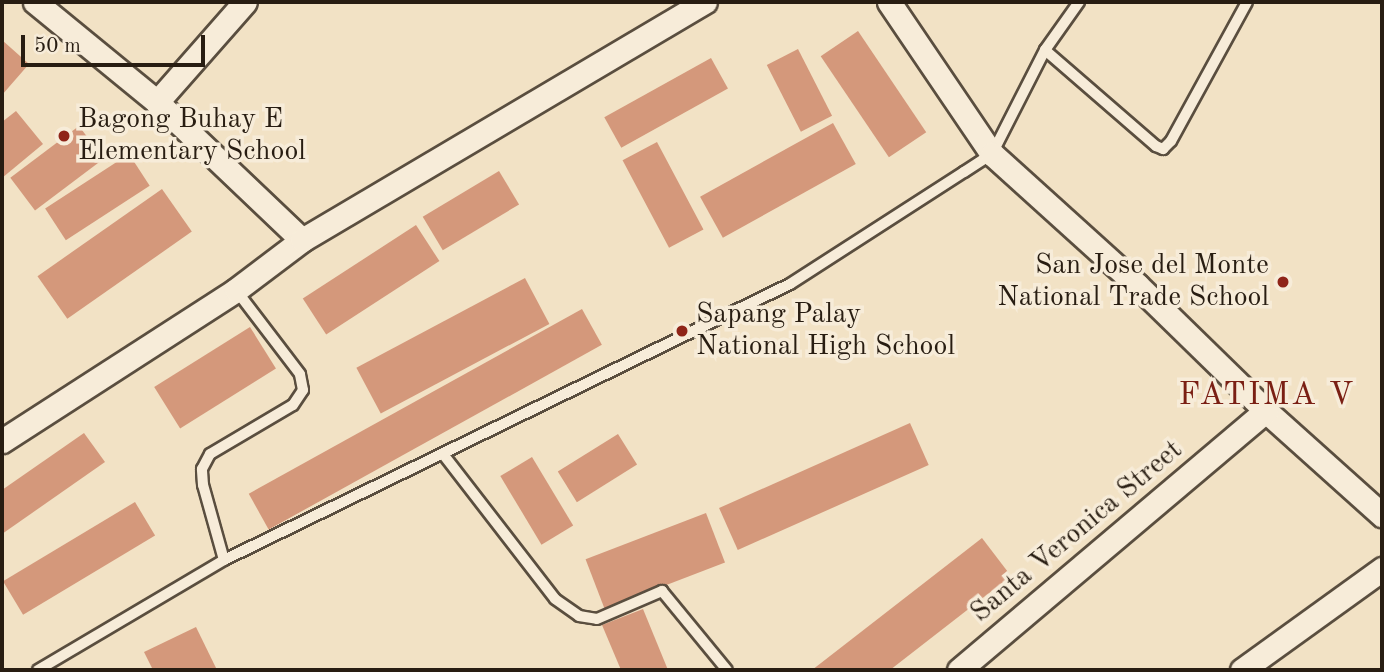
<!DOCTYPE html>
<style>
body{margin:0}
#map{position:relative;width:1384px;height:672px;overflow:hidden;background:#f2e2c5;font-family:"Old Standard TT",serif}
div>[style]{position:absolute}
.building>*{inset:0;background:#d4987b;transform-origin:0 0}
.roads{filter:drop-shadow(2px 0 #5a4e3f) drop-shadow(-2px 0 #5a4e3f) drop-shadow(0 2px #5a4e3f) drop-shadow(0 -2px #5a4e3f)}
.lane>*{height:10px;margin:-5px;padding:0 5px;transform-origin:5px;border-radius:5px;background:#f7ecd9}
.street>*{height:23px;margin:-11.5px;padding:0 11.5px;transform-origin:11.5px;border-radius:11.5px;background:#f7ecd9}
.dots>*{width:19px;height:19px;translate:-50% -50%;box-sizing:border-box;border:4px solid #f7ecd9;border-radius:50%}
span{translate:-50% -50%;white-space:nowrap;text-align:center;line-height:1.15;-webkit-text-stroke:7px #f7ecd9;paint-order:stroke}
.poi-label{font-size:28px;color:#281d12}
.left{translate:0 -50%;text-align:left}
.right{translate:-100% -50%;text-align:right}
.street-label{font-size:28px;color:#281d12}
.quarter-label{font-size:32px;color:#7a1f14;letter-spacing:2px}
.frame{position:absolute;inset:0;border:4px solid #281d12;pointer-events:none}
.scale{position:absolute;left:21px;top:35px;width:184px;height:32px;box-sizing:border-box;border:4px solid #281d12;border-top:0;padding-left:9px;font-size:21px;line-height:24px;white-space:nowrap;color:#281d12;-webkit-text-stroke:5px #f7ecd9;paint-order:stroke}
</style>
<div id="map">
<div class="building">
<i style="left:858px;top:31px;width:122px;height:45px;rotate:56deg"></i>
<i style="clip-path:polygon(2px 40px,29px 64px,2px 95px)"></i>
<i style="left:798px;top:49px;width:75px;height:35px;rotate:63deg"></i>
<i style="left:711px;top:58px;width:35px;height:122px;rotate:61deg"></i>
<i style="clip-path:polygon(16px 111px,43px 144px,2px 178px,2px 122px)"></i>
<i style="left:833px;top:123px;width:47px;height:152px;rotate:61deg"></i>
<i style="left:79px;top:126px;width:41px;height:86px;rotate:53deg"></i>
<i style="left:657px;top:142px;width:99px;height:39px;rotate:62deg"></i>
<i style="left:129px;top:154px;width:38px;height:100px;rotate:57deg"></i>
<i style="left:499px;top:171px;width:39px;height:89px;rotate:59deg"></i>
<i style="left:162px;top:189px;width:52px;height:152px;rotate:55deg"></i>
<i style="left:416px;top:225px;width:43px;height:135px;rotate:57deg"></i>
<i style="left:525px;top:278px;width:52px;height:191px;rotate:62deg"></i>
<i style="left:582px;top:309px;width:41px;height:381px;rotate:61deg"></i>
<i style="left:250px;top:327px;width:49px;height:113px;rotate:58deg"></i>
<i style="left:910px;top:423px;width:46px;height:209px;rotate:66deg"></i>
<i style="clip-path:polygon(84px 433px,105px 462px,2px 534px,2px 490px)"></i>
<i style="left:618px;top:434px;width:36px;height:71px;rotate:58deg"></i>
<i style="left:532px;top:457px;width:80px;height:37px;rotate:59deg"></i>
<i style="left:135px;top:502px;width:39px;height:154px;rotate:59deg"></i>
<i style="left:706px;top:513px;width:53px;height:129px;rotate:69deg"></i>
<i style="clip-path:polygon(982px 538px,1011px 576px,890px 670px,812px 670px)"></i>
<i style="clip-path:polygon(643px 609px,668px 670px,621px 670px,602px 625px)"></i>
<i style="clip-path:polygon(196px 627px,217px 670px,153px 670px,144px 652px)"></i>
</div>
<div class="roads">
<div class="lane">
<i style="left:1045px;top:50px;width:147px;rotate:40.9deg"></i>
<i style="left:1156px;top:146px;width:8px;rotate:23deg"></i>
<i style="left:1163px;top:149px;width:11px;rotate:-45deg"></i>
<i style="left:1171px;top:141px;width:158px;rotate:-61.3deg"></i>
<i style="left:443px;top:454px;width:183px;rotate:52.3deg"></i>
<i style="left:555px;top:599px;width:29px;rotate:35deg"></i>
<i style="left:579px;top:616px;width:18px;rotate:9deg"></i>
<i style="left:597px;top:619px;width:71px;rotate:-23.3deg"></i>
<i style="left:662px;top:591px;width:102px;rotate:50.6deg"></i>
<i style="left:224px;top:560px;width:78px;rotate:-105.6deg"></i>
<i style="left:203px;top:485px;width:16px;rotate:-94deg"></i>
<i style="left:202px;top:469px;width:17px;rotate:-62deg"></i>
<i style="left:210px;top:454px;width:96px;rotate:-30.6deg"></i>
<i style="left:293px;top:405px;width:18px;rotate:-56deg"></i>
<i style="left:303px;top:390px;width:16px;rotate:-101deg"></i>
<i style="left:300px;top:374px;width:106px;rotate:-127.3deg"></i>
<i style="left:38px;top:670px;width:216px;rotate:-30.6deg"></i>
<i style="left:224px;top:560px;width:630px;rotate:-26deg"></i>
<i style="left:790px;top:284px;width:207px;rotate:-32.8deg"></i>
<i style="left:964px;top:172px;width:33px;rotate:-33deg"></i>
<i style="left:992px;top:154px;width:117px;rotate:-63deg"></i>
<i style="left:1045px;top:50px;width:59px;rotate:-54.7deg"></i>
</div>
<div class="street">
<i style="left:35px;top:2px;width:158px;rotate:39.3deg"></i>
<i style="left:157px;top:102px;width:200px;rotate:43.6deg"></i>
<i style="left:889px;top:2px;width:184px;rotate:55.9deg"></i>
<i style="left:992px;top:154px;width:195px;rotate:42.1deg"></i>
<i style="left:1137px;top:285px;width:180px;rotate:44.3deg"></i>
<i style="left:1266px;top:411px;width:156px;rotate:41.9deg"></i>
<i style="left:157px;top:102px;width:133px;rotate:-48.7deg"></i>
<i style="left:2px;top:441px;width:278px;rotate:-32.8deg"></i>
<i style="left:236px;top:290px;width:83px;rotate:-37.1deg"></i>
<i style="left:302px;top:240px;width:468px;rotate:-30.6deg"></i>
<i style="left:959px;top:670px;width:402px;rotate:-40.2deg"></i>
<i style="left:1242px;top:670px;width:173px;rotate:-35.8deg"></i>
</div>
</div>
<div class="dots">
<i style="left:64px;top:136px;background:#8f2418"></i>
<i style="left:1283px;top:282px;background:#8f2418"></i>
<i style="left:682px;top:331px;background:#8f2418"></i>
</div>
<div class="poi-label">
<span class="left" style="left:78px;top:136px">Bagong Buhay E<br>Elementary School</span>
<span class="right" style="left:1269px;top:282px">San Jose del Monte<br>National Trade School</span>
<span class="left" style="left:696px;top:331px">Sapang Palay<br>National High School</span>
</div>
<div class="street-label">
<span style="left:1077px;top:532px;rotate:-40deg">Santa Veronica Street</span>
</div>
<div class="quarter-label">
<span style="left:1267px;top:396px">FATIMA V</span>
</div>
<div class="frame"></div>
<div class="scale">50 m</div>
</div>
